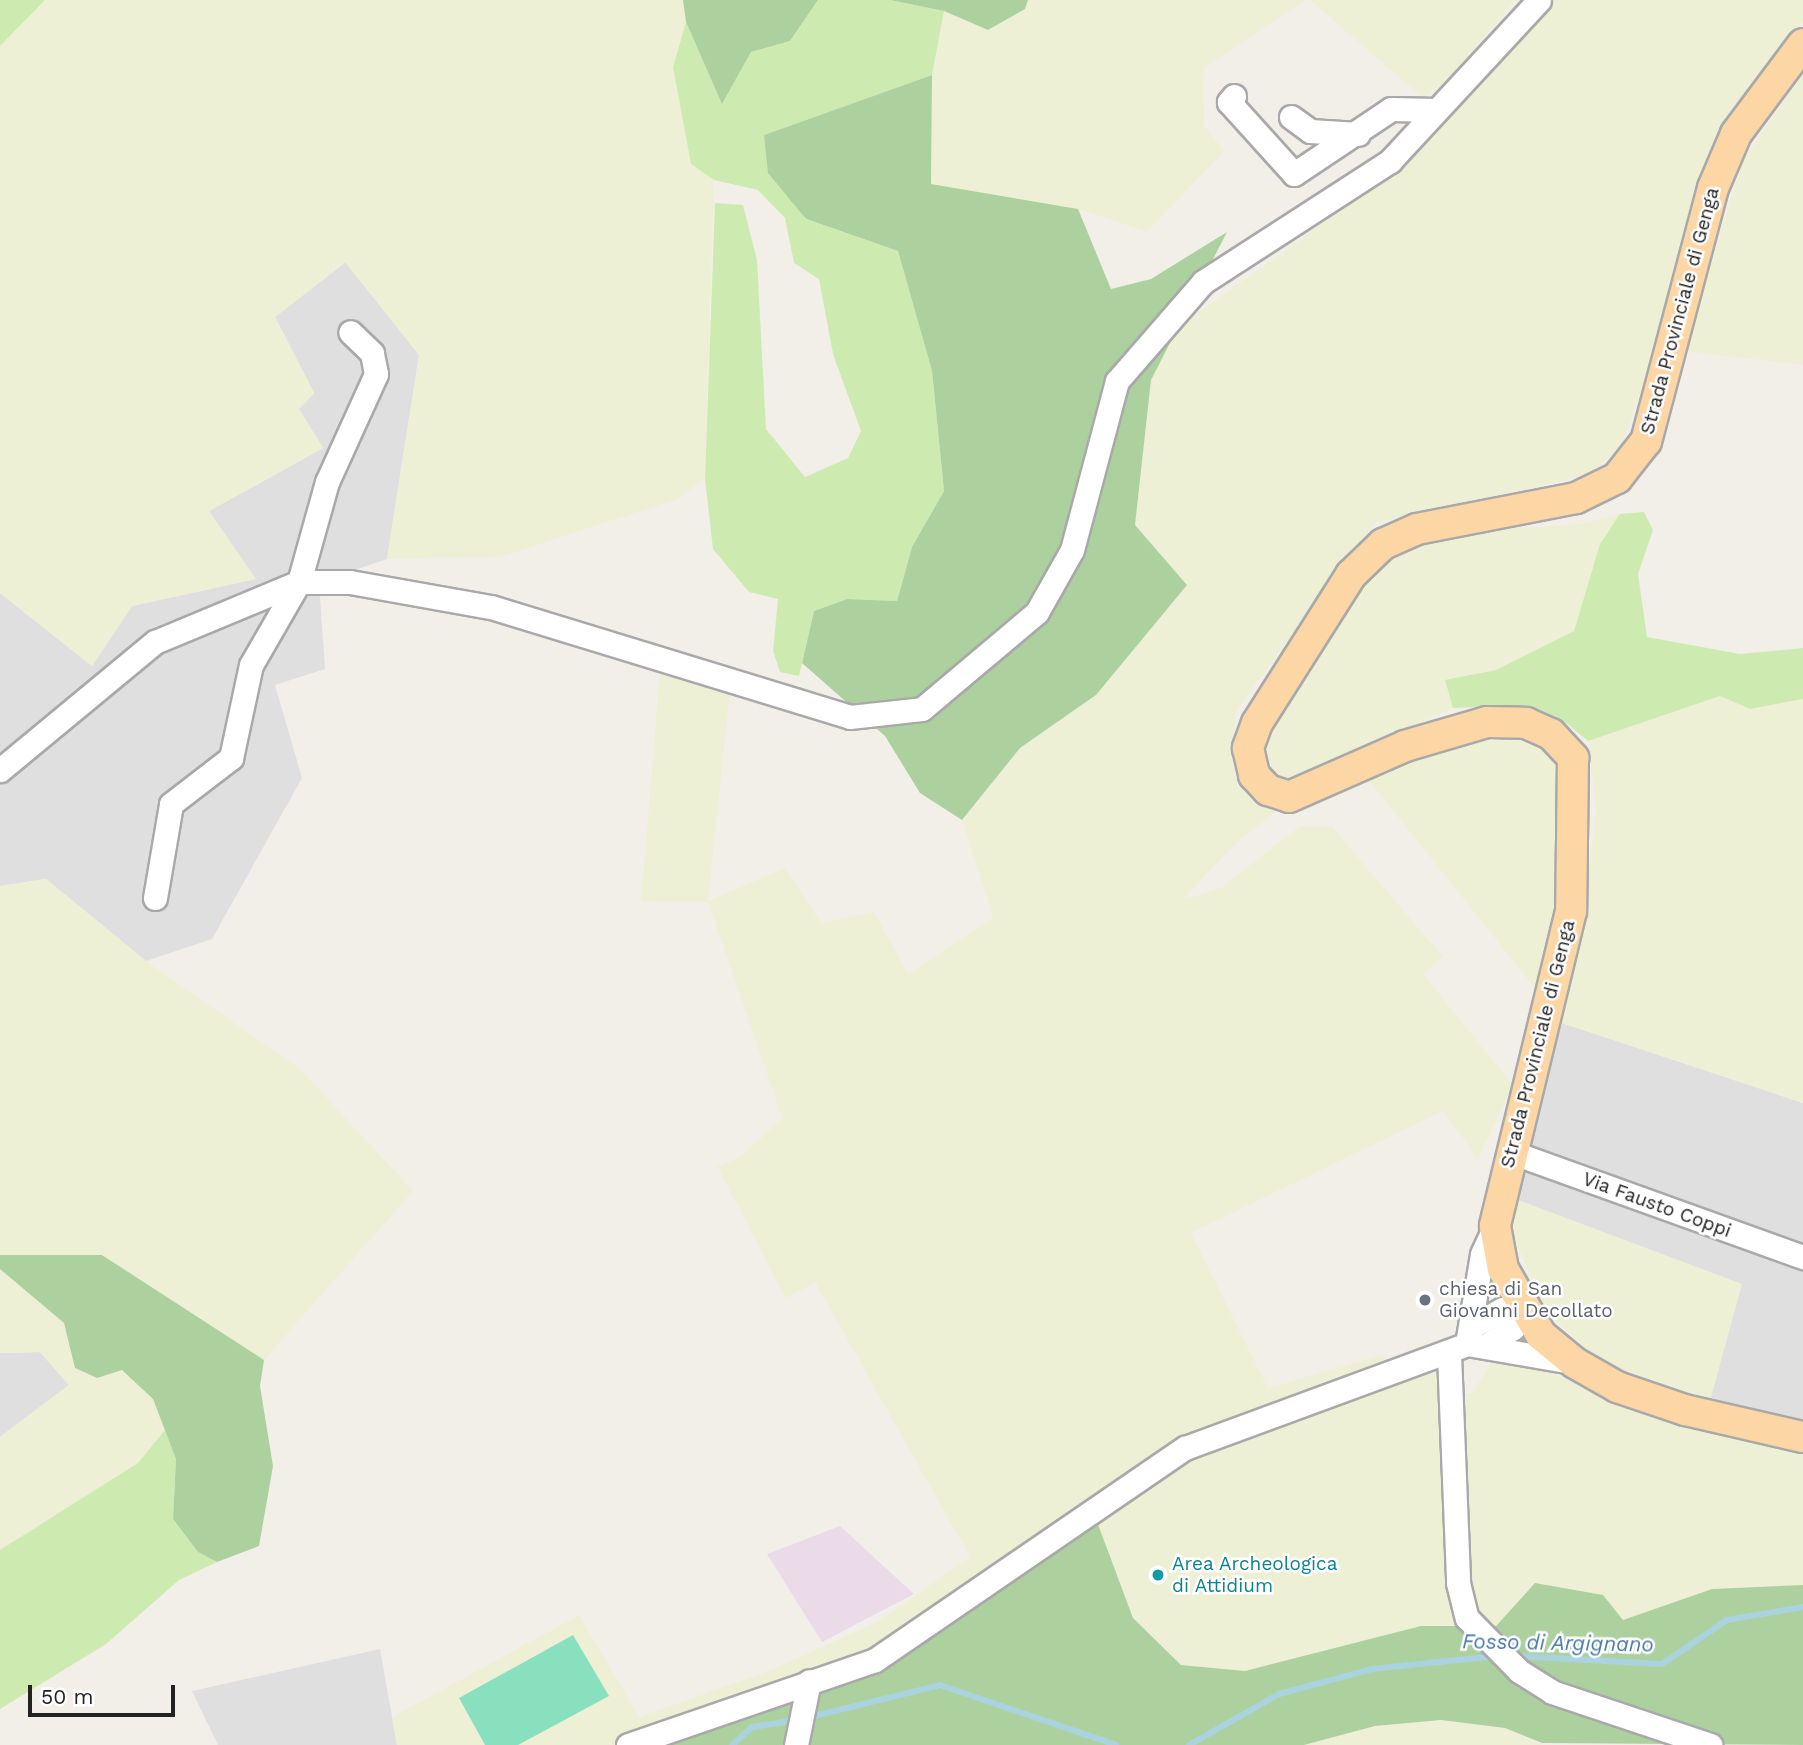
<!DOCTYPE html>
<style>
body{margin:0}
#map{position:relative;width:1803px;height:1745px;overflow:hidden;background:#f2efe9;font-family:"Work Sans",sans-serif}
div>[style]{position:absolute}
.residential>*{inset:0;background:#e0dfdf}
.industrial>*{inset:0;background:#ebdbe8}
.farmland>*{inset:0;background:#eef0d5}
.grass>*{inset:0;background:#cdebb0}
.forest>*{inset:0;background:#add19e}
.pitch>*{inset:0;background:#88e0be}
.stream>*{height:6px;margin:-3px;padding:0 3px;transform-origin:3px;border-radius:3px;background:#aad3df}
.roads{filter:drop-shadow(2px 0 #a9a9a9) drop-shadow(-2px 0 #a9a9a9) drop-shadow(0 2px #a9a9a9) drop-shadow(0 -2px #a9a9a9)}
.minor>*{height:23px;margin:-11.5px;padding:0 11.5px;transform-origin:11.5px;border-radius:11.5px;background:#fff}
.major>*{height:30px;margin:-15px;padding:0 15px;transform-origin:15px;border-radius:15px;background:#fcd6a4}
.dots>*{width:19px;height:19px;translate:-50% -50%;box-sizing:border-box;border:4px solid #fff;border-radius:50%}
span{translate:-50% -50%;white-space:nowrap;text-align:center;line-height:1.15;-webkit-text-stroke:5px #fff;paint-order:stroke}
.street-label{font-size:19px;color:#222}
.worship-label{font-size:19px;color:#5b616d}
.left{translate:0 -50%;text-align:left}
.culture-label{font-size:19px;color:#0d838f}
.water-label{font-size:21px;color:#4a7aab;font-style:italic}
.scale{position:absolute;left:28px;top:1685px;width:147px;height:32px;box-sizing:border-box;border:4px solid #222;border-top:0;padding-left:9px;font-size:21px;line-height:24px;white-space:nowrap;color:#222;-webkit-text-stroke:5px #fff;paint-order:stroke}
</style>
<div id="map">
<div class="residential">
<i style="clip-path:polygon(346px 262px,419px 355px,387px 559px,319px 582px,325px 669px,275px 685px,302px 778px,212px 939px,146px 961px,46px 879px,0 886px,0 593px,92px 666px,132px 606px,255px 579px,209px 511px,323px 448px,299px 409px,314px 393px,275px 317px)"></i>
<i style="clip-path:polygon(1562px 1023px,1803px 1103px,1803px 1419px,1752px 1415px,1710px 1401px,1513px 1198px)"></i>
<i style="clip-path:polygon(40px 1352px,69px 1385px,0 1437px,0 1353px)"></i>
<i style="clip-path:polygon(380px 1649px,397px 1745px,218px 1745px,192px 1691px)"></i>
</div>
<div class="industrial">
<i style="clip-path:polygon(840px 1526px,914px 1594px,822px 1642px,767px 1554px)"></i>
</div>
<div class="farmland">
<i style="clip-path:polygon(45px 0,683px 0,686px 22px,673px 67px,691px 164px,714px 180px,705px 479px,675px 500px,500px 557px,387px 559px,419px 355px,345px 262px,275px 317px,314px 393px,299px 409px,323px 448px,209px 511px,256px 579px,132px 606px,92px 666px,0 593px,0 46px)"></i>
<i style="clip-path:polygon(1028px 0,1305px 0,1203px 69px,1204px 125px,1224px 151px,1147px 232px,1078px 209px,931px 184px,932px 75px,944px 11px,988px 30px,1025px 9px)"></i>
<i style="clip-path:polygon(1310px 0,1515px 0,1447px 81px,1423px 98px)"></i>
<i style="clip-path:polygon(1550px 0,1803px 0,1803px 22px,1700px 178px,1667px 316px,1622px 445px,1589px 475px,1375px 523px,1236px 711px,1232px 757px,1241px 788px,1278px 810px,1235px 844px,1182px 900px,1221px 888px,1300px 826px,1332px 827px,1443px 957px,1423px 974px,1513px 1085px,1478px 1159px,1443px 1111px,1191px 1233px,1268px 1388px,1379px 1356px,1438px 1376px,1441px 1400px,1472px 1392px,1490px 1365px,1519px 1359px,1646px 1413px,1803px 1453px,1803px 1585px,1712px 1589px,1623px 1620px,1535px 1583px,1496px 1626px,1421px 1626px,1245px 1671px,1181px 1665px,1133px 1618px,1090px 1504px,874px 1651px,658px 1745px,397px 1745px,392px 1717px,579px 1615px,639px 1717px,771px 1670px,879px 1621px,970px 1557px,815px 1282px,786px 1299px,717px 1166px,741px 1157px,782px 1118px,708px 902px,641px 901px,660px 671px,730px 691px,708px 901px,785px 868px,821px 923px,874px 912px,908px 974px,993px 917px,962px 820px,1020px 748px,1096px 695px,1135px 525px,1151px 380px,1179px 326px,1398px 170px)"></i>
<i style="clip-path:polygon(1803px 73px,1803px 365px,1684px 351px,1743px 161px)"></i>
<i style="clip-path:polygon(1620px 514px,1600px 544px,1574px 631px,1496px 670px,1446px 680px,1453px 708px,1306px 773px,1279px 779px,1261px 745px,1346px 601px,1379px 565px,1451px 533px,1581px 524px)"></i>
<i style="clip-path:polygon(1720px 696px,1750px 709px,1803px 699px,1803px 1103px,1562px 1023px,1582px 930px,1596px 809px,1588px 741px)"></i>
<i style="clip-path:polygon(1525px 735px,1546px 746px,1558px 769px,1558px 880px,1541px 996px,1367px 778px,1423px 752px)"></i>
<i style="clip-path:polygon(46px 879px,146px 961px,300px 1069px,413px 1191px,264px 1360px,102px 1255px,0 1255px,0 886px)"></i>
<i style="clip-path:polygon(1513px 1198px,1742px 1284px,1710px 1401px,1606px 1369px,1544px 1309px,1512px 1232px)"></i>
<i style="clip-path:polygon(0 1269px,64px 1323px,75px 1368px,97px 1378px,122px 1369px,153px 1399px,165px 1430px,138px 1463px,0 1550px,0 1437px,69px 1385px,40px 1352px,0 1353px)"></i>
<i style="clip-path:polygon(1441px 1720px,1505px 1728px,1542px 1745px,1304px 1745px,1375px 1726px)"></i>
</div>
<div class="grass">
<i style="clip-path:polygon(0 0,45px 0,0 46px)"></i>
<i style="clip-path:polygon(818px 0,890px 0,944px 11px,932px 75px,764px 135px,805px 219px,898px 251px,932px 371px,944px 491px,912px 547px,897px 601px,847px 599px,814px 611px,799px 676px,780px 672px,773px 651px,778px 599px,749px 592px,713px 549px,705px 479px,715px 203px,743px 205px,757px 260px,766px 429px,805px 477px,848px 458px,861px 431px,833px 354px,819px 279px,794px 263px,785px 218px,758px 190px,714px 180px,691px 164px,673px 67px,686px 22px,722px 103px,751px 52px,790px 41px)"></i>
<i style="clip-path:polygon(1644px 512px,1653px 530px,1638px 574px,1647px 637px,1740px 654px,1803px 648px,1803px 699px,1750px 709px,1720px 696px,1588px 741px,1565px 722px,1526px 705px,1453px 708px,1445px 680px,1496px 670px,1574px 631px,1600px 544px,1620px 514px)"></i>
<i style="clip-path:polygon(165px 1430px,176px 1459px,173px 1519px,198px 1552px,217px 1562px,179px 1580px,106px 1644px,0 1709px,0 1550px,138px 1463px)"></i>
</div>
<div class="forest">
<i style="clip-path:polygon(683px 0,818px 0,790px 41px,751px 52px,722px 104px,686px 22px)"></i>
<i style="clip-path:polygon(890px 0,1028px 0,1025px 9px,988px 30px,944px 11px)"></i>
<i style="clip-path:polygon(932px 75px,931px 184px,1078px 209px,1111px 289px,1151px 279px,1227px 232px,1151px 380px,1135px 525px,1187px 585px,1096px 695px,1020px 748px,962px 820px,920px 793px,885px 736px,802px 663px,814px 611px,847px 599px,897px 601px,912px 547px,944px 491px,932px 371px,898px 251px,806px 219px,768px 173px,764px 135px)"></i>
<i style="clip-path:polygon(0 1255px,102px 1255px,264px 1360px,260px 1386px,273px 1466px,259px 1546px,217px 1562px,198px 1552px,173px 1519px,176px 1459px,153px 1399px,122px 1370px,97px 1378px,75px 1368px,64px 1323px,0 1269px)"></i>
<i style="clip-path:polygon(1090px 1503px,1133px 1618px,1181px 1665px,1245px 1671px,1421px 1626px,1496px 1626px,1535px 1583px,1603px 1595px,1623px 1620px,1712px 1589px,1803px 1585px,1803px 1745px,1542px 1743px,1505px 1728px,1441px 1720px,1375px 1726px,1304px 1745px,658px 1745px,874px 1651px)"></i>
</div>
<div class="pitch">
<i style="clip-path:polygon(573px 1635px,609px 1696px,518px 1745px,485px 1745px,459px 1698px)"></i>
</div>
<div class="stream">
<i style="left:1513px;top:1656px;width:149px;rotate:3.1deg"></i>
<i style="left:1662px;top:1664px;width:78px;rotate:-34.1deg"></i>
<i style="left:1727px;top:1620px;width:77px;rotate:-9.7deg"></i>
<i style="left:806px;top:1718px;width:138px;rotate:-13.8deg"></i>
<i style="left:940px;top:1685px;width:186px;rotate:18.8deg"></i>
<i style="left:732px;top:1745px;width:27px;rotate:-42deg"></i>
<i style="left:752px;top:1727px;width:45px;rotate:-9deg"></i>
<i style="left:1189px;top:1745px;width:103px;rotate:-29.5deg"></i>
<i style="left:1279px;top:1694px;width:96px;rotate:-15deg"></i>
<i style="left:1372px;top:1669px;width:124px;rotate:-6deg"></i>
</div>
<div class="roads">
<div class="minor">
<i style="left:1234px;top:96px;width:8px;rotate:130deg"></i>
<i style="left:1229px;top:102px;width:97px;rotate:47.9deg"></i>
<i style="left:1294px;top:174px;width:117px;rotate:-33.8deg"></i>
<i style="left:1391px;top:109px;width:46px;rotate:1.2deg"></i>
<i style="left:1291px;top:117px;width:24px;rotate:36deg"></i>
<i style="left:1310px;top:131px;width:48px;rotate:3.6deg"></i>
<i style="left:0;top:770px;width:201px;rotate:-39.6deg"></i>
<i style="left:155px;top:642px;width:156px;rotate:-22.6deg"></i>
<i style="left:299px;top:582px;width:51px"></i>
<i style="left:350px;top:582px;width:143px;rotate:10.1deg"></i>
<i style="left:491px;top:607px;width:375px;rotate:17deg"></i>
<i style="left:850px;top:717px;width:72px;rotate:-6.3deg"></i>
<i style="left:922px;top:709px;width:150px;rotate:-40.1deg"></i>
<i style="left:1037px;top:612px;width:71px;rotate:-60.6deg"></i>
<i style="left:1072px;top:550px;width:175px;rotate:-75.1deg"></i>
<i style="left:1117px;top:381px;width:131px;rotate:-49deg"></i>
<i style="left:1203px;top:282px;width:223px;rotate:-32.9deg"></i>
<i style="left:1390px;top:161px;width:219px;rotate:-47.2deg"></i>
<i style="left:155px;top:898px;width:95px;rotate:-80.3deg"></i>
<i style="left:171px;top:804px;width:76px;rotate:-37.5deg"></i>
<i style="left:231px;top:758px;width:95px;rotate:-77.9deg"></i>
<i style="left:251px;top:665px;width:96px;rotate:-60deg"></i>
<i style="left:299px;top:582px;width:104px;rotate:-74.4deg"></i>
<i style="left:327px;top:482px;width:119px;rotate:-65.6deg"></i>
<i style="left:376px;top:374px;width:21px;rotate:-101deg"></i>
<i style="left:372px;top:353px;width:30px;rotate:-136deg"></i>
<i style="left:1511px;top:1152px;width:310px;rotate:19.8deg"></i>
<i style="left:1473px;top:1326px;width:34px;rotate:-30deg"></i>
<i style="left:1503px;top:1309px;width:19px;rotate:-3deg"></i>
<i style="left:1522px;top:1308px;width:22px;rotate:114deg"></i>
<i style="left:1513px;top:1328px;width:31px;rotate:147deg"></i>
<i style="left:1467px;top:1344px;width:91px;rotate:-80.5deg"></i>
<i style="left:1482px;top:1254px;width:31px;rotate:-65deg"></i>
<i style="left:1449px;top:1354px;width:229px;rotate:87.7deg"></i>
<i style="left:1458px;top:1583px;width:36px;rotate:76deg"></i>
<i style="left:1467px;top:1618px;width:74px;rotate:45.5deg"></i>
<i style="left:1519px;top:1671px;width:39px;rotate:32deg"></i>
<i style="left:1552px;top:1692px;width:167px;rotate:18.5deg"></i>
<i style="left:628px;top:1745px;width:261px;rotate:-19deg"></i>
<i style="left:875px;top:1660px;width:376px;rotate:-34.4deg"></i>
<i style="left:1185px;top:1448px;width:301px;rotate:-20.2deg"></i>
<i style="left:1467px;top:1344px;width:106px;rotate:9.8deg"></i>
<i style="left:796px;top:1745px;width:65px;rotate:-78.5deg"></i>
</div>
<div class="major">
<i style="left:1803px;top:44px;width:112px;rotate:126.7deg"></i>
<i style="left:1736px;top:134px;width:59px;rotate:113.1deg"></i>
<i style="left:1713px;top:188px;width:262px;rotate:104.8deg"></i>
<i style="left:1646px;top:441px;width:47px;rotate:128.1deg"></i>
<i style="left:1617px;top:478px;width:46px;rotate:154deg"></i>
<i style="left:1576px;top:498px;width:162px;rotate:169deg"></i>
<i style="left:1417px;top:529px;width:37px;rotate:156deg"></i>
<i style="left:1383px;top:544px;width:45px;rotate:135.9deg"></i>
<i style="left:1351px;top:575px;width:175px;rotate:122.4deg"></i>
<i style="left:1257px;top:723px;width:27px;rotate:110deg"></i>
<i style="left:1248px;top:748px;width:28px;rotate:77deg"></i>
<i style="left:1254px;top:775px;width:21px;rotate:47deg"></i>
<i style="left:1268px;top:790px;width:22px;rotate:18deg"></i>
<i style="left:1289px;top:797px;width:127px;rotate:-23.7deg"></i>
<i style="left:1405px;top:746px;width:85px;rotate:-16.3deg"></i>
<i style="left:1487px;top:722px;width:39px;rotate:1deg"></i>
<i style="left:1526px;top:723px;width:27px;rotate:24deg"></i>
<i style="left:1551px;top:734px;width:33px;rotate:47deg"></i>
<i style="left:1573px;top:758px;width:153px;rotate:90.7deg"></i>
<i style="left:1571px;top:911px;width:324px;rotate:103.6deg"></i>
<i style="left:1495px;top:1226px;width:44px;rotate:79.5deg"></i>
<i style="left:1503px;top:1269px;width:76px;rotate:60.1deg"></i>
<i style="left:1541px;top:1335px;width:44px;rotate:39.5deg"></i>
<i style="left:1575px;top:1363px;width:48px;rotate:29.7deg"></i>
<i style="left:1617px;top:1387px;width:72px;rotate:18.7deg"></i>
<i style="left:1685px;top:1410px;width:121px;rotate:12.9deg"></i>
</div>
</div>
<div class="dots">
<i style="left:1425px;top:1300px;background:#6b7280"></i>
<i style="left:1158px;top:1575px;background:#0f9aa8"></i>
</div>
<div class="street-label">
<span style="left:1680px;top:311px;rotate:-75deg">Strada Provinciale di Genga</span>
<span style="left:1538px;top:1044px;rotate:-76deg">Strada Provinciale di Genga</span>
<span style="left:1657px;top:1205px;rotate:20deg">Via Fausto Coppi</span>
</div>
<div class="worship-label">
<span class="left" style="left:1439px;top:1300px">chiesa di San<br>Giovanni Decollato</span>
</div>
<div class="culture-label">
<span class="left" style="left:1172px;top:1575px">Area Archeologica<br>di Attidium</span>
</div>
<div class="water-label">
<span style="left:1558px;top:1643px;rotate:1deg">Fosso di Argignano</span>
</div>
<div class="scale">50 m</div>
</div>
